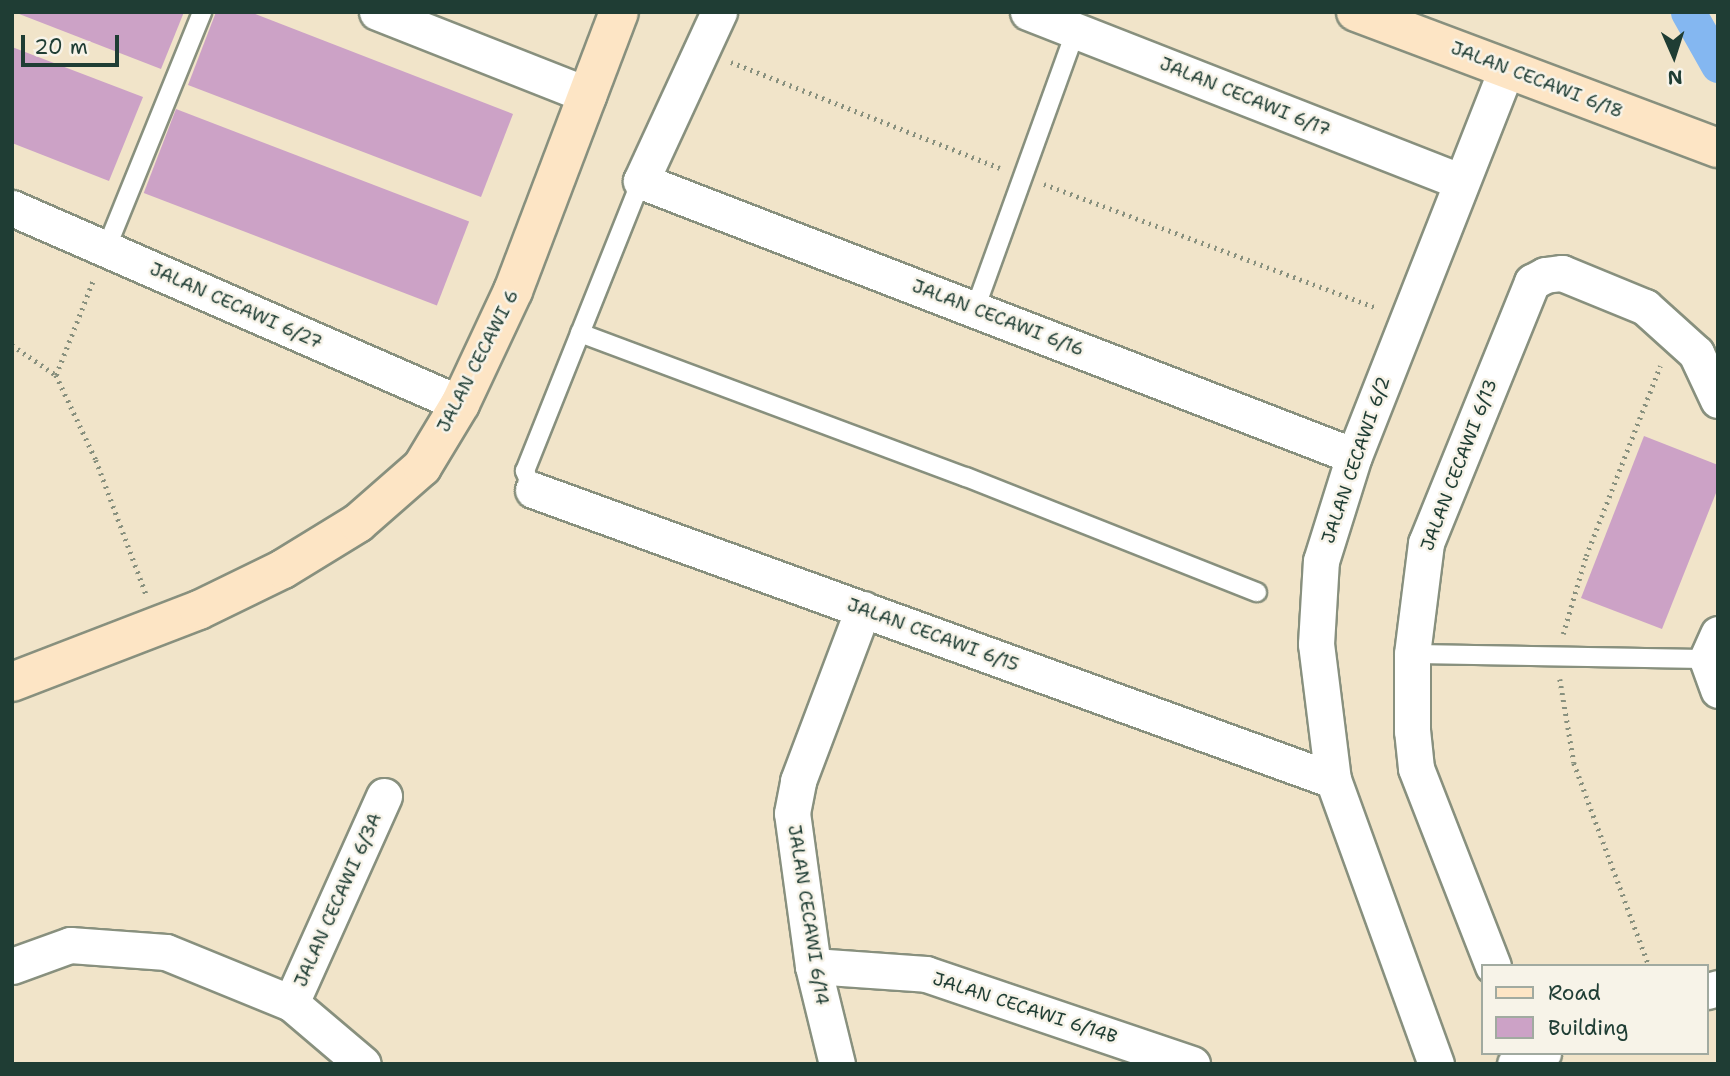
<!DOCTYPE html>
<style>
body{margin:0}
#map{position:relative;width:1730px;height:1076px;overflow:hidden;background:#f1e4c9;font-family:"Shantell Sans",sans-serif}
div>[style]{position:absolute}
.canal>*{height:35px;margin:-17.5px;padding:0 17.5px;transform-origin:17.5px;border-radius:17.5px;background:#84b7f1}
.building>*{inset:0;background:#cca2c6;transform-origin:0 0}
.path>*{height:4.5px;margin-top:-2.25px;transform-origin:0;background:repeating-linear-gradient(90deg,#88907e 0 2px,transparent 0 7px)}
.roads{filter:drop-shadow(2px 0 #88907e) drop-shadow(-2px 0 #88907e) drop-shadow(0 2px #88907e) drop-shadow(0 -2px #88907e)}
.lane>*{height:18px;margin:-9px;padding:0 9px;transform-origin:9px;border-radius:9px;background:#fff}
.street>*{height:35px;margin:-17.5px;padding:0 17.5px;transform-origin:17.5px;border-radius:17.5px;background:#fff}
.secondary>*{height:38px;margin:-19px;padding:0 19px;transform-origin:19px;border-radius:19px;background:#fde5c5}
span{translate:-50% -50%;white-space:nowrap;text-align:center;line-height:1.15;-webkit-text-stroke:5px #f7f3e8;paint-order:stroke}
.street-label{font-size:18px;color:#1f3d34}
.frame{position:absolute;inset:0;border:14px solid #1f3d34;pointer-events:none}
.legend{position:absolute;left:1481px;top:964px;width:228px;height:91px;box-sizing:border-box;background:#f7f3e8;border:2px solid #a1aaa0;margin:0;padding:9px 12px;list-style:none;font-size:21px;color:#1f3d34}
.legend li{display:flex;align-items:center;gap:14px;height:35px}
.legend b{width:35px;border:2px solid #a1aaa0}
.north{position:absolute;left:1639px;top:21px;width:70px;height:70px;-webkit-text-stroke:5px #f7f3e8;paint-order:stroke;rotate:177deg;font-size:19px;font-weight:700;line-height:28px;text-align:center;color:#1f3d34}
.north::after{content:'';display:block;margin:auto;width:24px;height:32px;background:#1f3d34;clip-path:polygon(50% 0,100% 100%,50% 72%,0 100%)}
.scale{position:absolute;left:21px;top:35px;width:98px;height:32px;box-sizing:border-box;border:4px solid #1f3d34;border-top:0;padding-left:9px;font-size:21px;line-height:24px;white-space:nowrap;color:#1f3d34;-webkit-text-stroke:5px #f7f3e8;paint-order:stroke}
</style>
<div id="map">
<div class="canal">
<i style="left:1688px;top:12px;width:61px;rotate:60.5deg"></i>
</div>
<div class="building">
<i style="clip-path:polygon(14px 12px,184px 12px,161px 69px)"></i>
<i style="clip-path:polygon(216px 12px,250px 12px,513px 114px,481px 197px,188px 85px)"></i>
<i style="clip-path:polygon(12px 47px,143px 97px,109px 181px,12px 143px)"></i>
<i style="left:176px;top:109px;width:314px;height:90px;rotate:21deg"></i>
<i style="clip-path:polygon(1644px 436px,1718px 465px,1718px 488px,1662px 629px,1581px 598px)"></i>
</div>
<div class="path">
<i style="left:731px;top:62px;width:289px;rotate:21.5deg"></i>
<i style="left:1044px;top:184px;width:355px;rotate:20.4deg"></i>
<i style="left:12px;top:345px;width:53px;rotate:34.3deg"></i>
<i style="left:56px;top:375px;width:94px;rotate:64.8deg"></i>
<i style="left:96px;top:460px;width:143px;rotate:69.5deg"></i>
<i style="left:56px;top:375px;width:104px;rotate:-68.6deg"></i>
<i style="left:1563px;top:634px;width:81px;rotate:-73.6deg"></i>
<i style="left:1586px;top:556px;width:204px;rotate:-68.7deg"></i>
<i style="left:1560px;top:679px;width:85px;rotate:80.5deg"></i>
<i style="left:1574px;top:763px;width:216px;rotate:69.7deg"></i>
</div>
<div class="roads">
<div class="lane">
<i style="left:106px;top:249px;width:256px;rotate:-67.9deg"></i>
<i style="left:975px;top:309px;width:297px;rotate:-70.1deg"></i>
<i style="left:580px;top:333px;width:412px;rotate:20.5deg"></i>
<i style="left:966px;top:477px;width:313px;rotate:21.6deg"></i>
<i style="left:533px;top:490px;width:21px;rotate:-113deg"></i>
<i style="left:525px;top:471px;width:312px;rotate:-68.2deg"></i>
<i style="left:1412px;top:654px;width:295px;rotate:1deg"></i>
</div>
<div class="street">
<i style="left:377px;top:12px;width:227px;rotate:21.5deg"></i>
<i style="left:719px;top:12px;width:186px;rotate:114.8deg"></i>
<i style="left:641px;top:181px;width:764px;rotate:21.09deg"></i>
<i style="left:1028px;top:12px;width:465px;rotate:21.4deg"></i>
<i style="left:12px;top:208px;width:489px;rotate:23.6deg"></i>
<i style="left:533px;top:490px;width:851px;rotate:19.93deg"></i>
<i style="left:1718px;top:634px;width:27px;rotate:114deg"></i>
<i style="left:1707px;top:659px;width:33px;rotate:70deg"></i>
<i style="left:12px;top:966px;width:62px;rotate:-19.9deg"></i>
<i style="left:70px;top:945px;width:96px;rotate:4.2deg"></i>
<i style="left:166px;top:952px;width:135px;rotate:22.2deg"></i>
<i style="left:291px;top:1003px;width:94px;rotate:40.3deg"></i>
<i style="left:813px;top:966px;width:113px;rotate:4deg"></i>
<i style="left:926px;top:974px;width:281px;rotate:18.7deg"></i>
<i style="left:1493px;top:966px;width:212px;rotate:-111.3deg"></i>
<i style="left:1416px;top:768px;width:37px;rotate:-96deg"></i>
<i style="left:1412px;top:731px;width:77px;rotate:-90deg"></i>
<i style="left:1412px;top:654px;width:112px;rotate:-82.8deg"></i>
<i style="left:1426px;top:543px;width:282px;rotate:-67.9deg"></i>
<i style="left:1532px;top:282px;width:15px;rotate:-28deg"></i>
<i style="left:1545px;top:275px;width:17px;rotate:-7deg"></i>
<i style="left:1562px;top:273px;width:90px;rotate:22.3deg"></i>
<i style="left:1645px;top:307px;width:69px;rotate:42deg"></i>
<i style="left:1696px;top:353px;width:52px;rotate:64.9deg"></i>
<i style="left:1707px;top:991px;width:11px;rotate:-15deg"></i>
<i style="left:291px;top:1003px;width:227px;rotate:-65.8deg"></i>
<i style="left:837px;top:1064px;width:101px;rotate:-103.8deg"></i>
<i style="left:813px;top:966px;width:154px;rotate:-97.8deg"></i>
<i style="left:792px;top:813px;width:33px;rotate:-79deg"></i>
<i style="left:798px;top:781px;width:184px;rotate:-69.3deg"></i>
<i style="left:1436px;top:1064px;width:302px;rotate:-109.9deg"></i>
<i style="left:1333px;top:780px;width:137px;rotate:-97.1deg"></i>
<i style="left:1316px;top:644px;width:83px;rotate:-86.6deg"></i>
<i style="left:1321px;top:561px;width:110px;rotate:-72.6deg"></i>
<i style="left:1354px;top:456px;width:417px;rotate:-68.5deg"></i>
<i style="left:1515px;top:1064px;width:30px;rotate:-21deg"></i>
</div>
<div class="secondary">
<i style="left:1356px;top:12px;width:387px;rotate:20.6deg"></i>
<i style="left:12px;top:682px;width:200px;rotate:-21.1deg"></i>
<i style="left:199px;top:610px;width:93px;rotate:-26deg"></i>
<i style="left:283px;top:569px;width:88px;rotate:-31.5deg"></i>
<i style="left:358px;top:523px;width:85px;rotate:-41.2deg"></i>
<i style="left:422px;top:467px;width:74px;rotate:-58.9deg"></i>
<i style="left:460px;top:404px;width:125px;rotate:-64.9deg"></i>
<i style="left:513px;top:291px;width:298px;rotate:-69.2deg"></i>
</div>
</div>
<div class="street-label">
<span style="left:1537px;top:80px;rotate:21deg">JALAN CECAWI 6/18</span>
<span style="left:1245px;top:97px;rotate:22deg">JALAN CECAWI 6/17</span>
<span style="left:236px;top:306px;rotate:24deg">JALAN CECAWI 6/27</span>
<span style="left:998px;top:318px;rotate:21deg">JALAN CECAWI 6/16</span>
<span style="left:478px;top:361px;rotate:-63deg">JALAN CECAWI 6</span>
<span style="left:1356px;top:460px;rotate:-71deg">JALAN CECAWI 6/2</span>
<span style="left:1459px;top:465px;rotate:-69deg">JALAN CECAWI 6/13</span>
<span style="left:933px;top:635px;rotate:20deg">JALAN CECAWI 6/15</span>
<span style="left:338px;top:900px;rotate:-66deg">JALAN CECAWI 6/3A</span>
<span style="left:808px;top:915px;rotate:81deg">JALAN CECAWI 6/14</span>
<span style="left:1025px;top:1008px;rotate:18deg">JALAN CECAWI 6/14B</span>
</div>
<div class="frame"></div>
<ul class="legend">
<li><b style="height:9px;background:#fde5c5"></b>Road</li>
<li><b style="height:19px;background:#cca2c6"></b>Building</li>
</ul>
<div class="north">N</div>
<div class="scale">20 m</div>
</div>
